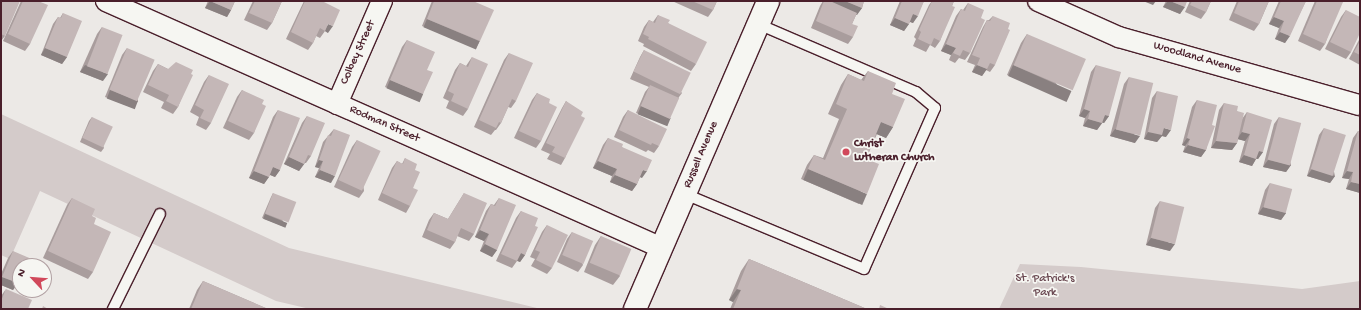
<!DOCTYPE html>
<style>
body{margin:0}
#map{position:relative;width:1361px;height:310px;overflow:hidden;background:#ece9e6;font-family:"Gochi Hand",sans-serif}
div>[style]{position:absolute}
.green>*{inset:0;background:#d4cbca}
.roads{filter:drop-shadow(1px 0 #4a1f2b) drop-shadow(-1px 0 #4a1f2b) drop-shadow(0 1px #4a1f2b) drop-shadow(0 -1px #4a1f2b)}
.lane>*{height:10px;margin:-5px;padding:0 5px;transform-origin:5px;border-radius:5px;background:#f6f6f2}
.street>*{height:20px;margin:-10px;padding:0 10px;transform-origin:10px;border-radius:10px;background:#f6f6f2}
.secondary>*{height:22px;margin:-11px;padding:0 11px;transform-origin:11px;border-radius:11px;background:#f6f6f2}
.wall>*{inset:0;background:#a99d9d}
.shaded-wall>*{inset:0;background:#898080;transform-origin:0 0}
.building>*{inset:0;background:#c4b7b7;transform-origin:0 0}
.dots>*{width:11px;height:11px;translate:-50% -50%;box-sizing:border-box;border:2px solid #f6f6f2;border-radius:50%}
span{translate:-50% -50%;white-space:nowrap;text-align:center;line-height:1.15;-webkit-text-stroke:3.5px #f6f6f2;paint-order:stroke}
.street-label{font-size:12px;color:#4a1f2b}
.poi-label{font-size:12px;color:#4a1f2b;font-weight:700}
.left{translate:0 -50%;text-align:left}
.park-label{font-size:12px;color:#6c4a53}
.frame{position:absolute;inset:0;border:2px solid #4a1f2b;pointer-events:none}
.north{position:absolute;left:12px;top:258px;width:40px;height:40px;box-sizing:border-box;background:#f6f6f2;border:1px solid #b1a0a2;border-radius:50%;rotate:296deg;font-size:11px;font-weight:700;line-height:16px;text-align:center;color:#4a1f2b}
.north::after{content:'';display:block;margin:auto;width:14px;height:18px;background:#d1495b;clip-path:polygon(50% 0,100% 100%,50% 72%,0 100%)}
</style>
<div id="map">
<div class="green">
<i style="clip-path:polygon(1px 114px,289px 248px,541px 309px,310px 309px,276px 301px,40px 191px,10px 259px,1px 255px)"></i>
<i style="clip-path:polygon(1020px 264px,1081px 267px,1302px 289px,1360px 281px,1360px 309px,999px 309px)"></i>
</div>
<div class="roads">
<div class="lane">
<i style="left:685px;top:194px;width:194px;rotate:22.7deg"></i>
<i style="left:864px;top:269px;width:176px;rotate:-66.2deg"></i>
<i style="left:935px;top:108px;width:25px;rotate:-140deg"></i>
<i style="left:916px;top:92px;width:172px;rotate:-156.7deg"></i>
<i style="left:113px;top:309px;width:106px;rotate:-63.7deg"></i>
</div>
<div class="street">
<i style="left:106px;top:1px;width:608px;rotate:23.95deg"></i>
<i style="left:1038px;top:1px;width:89px;rotate:24deg"></i>
<i style="left:1119px;top:37px;width:250px;rotate:15.8deg"></i>
<i style="left:337px;top:104px;width:112px;rotate:-66.4deg"></i>
</div>
<div class="secondary">
<i style="left:635px;top:309px;width:335px;rotate:-66.6deg"></i>
</div>
</div>
<div class="wall">
<i style="clip-path:polygon(1px 1px,5px 36px,1px 41px)"></i>
<i style="clip-path:polygon(21px 1px,38px 1px,30px 44px,25px 51px,3px 41px)"></i>
<i style="clip-path:polygon(208px 1px,235px 1px,231px 10px,227px 17px,205px 8px)"></i>
<i style="clip-path:polygon(253px 1px,282px 1px,272px 23px,267px 30px,244px 20px)"></i>
<i style="clip-path:polygon(304px 1px,322px 1px,328px 33px,325px 31px,320px 38px,316px 36px,313px 43px,308px 50px,286px 39px)"></i>
<i style="clip-path:polygon(432px 1px,473px 1px,480px 41px,476px 48px,422px 26px)"></i>
<i style="clip-path:polygon(672px 1px,717px 1px,713px 10px,708px 17px)"></i>
<i style="clip-path:polygon(823px 1px,864px 1px,862px 8px,856px 15px,852px 24px,853px 37px,848px 44px,811px 28px,820px 6px)"></i>
<i style="clip-path:polygon(900px 1px,924px 1px,913px 23px,910px 22px,904px 31px,890px 25px)"></i>
<i style="clip-path:polygon(932px 1px,954px 1px,952px 6px,940px 41px,935px 48px,930px 45px,926px 52px,913px 46px,916px 39px,914px 37px,929px 5px)"></i>
<i style="clip-path:polygon(1166px 1px,1187px 1px,1180px 14px,1163px 7px)"></i>
<i style="clip-path:polygon(1190px 1px,1211px 1px,1206px 12px,1201px 19px,1185px 12px)"></i>
<i style="clip-path:polygon(1237px 1px,1269px 1px,1259px 24px,1254px 31px,1229px 20px)"></i>
<i style="clip-path:polygon(1279px 1px,1306px 1px,1285px 43px,1275px 39px,1279px 28px,1269px 24px)"></i>
<i style="clip-path:polygon(1315px 1px,1340px 1px,1325px 44px,1320px 51px,1298px 41px)"></i>
<i style="clip-path:polygon(968px 3px,981px 18px,970px 53px,965px 60px,959px 58px,955px 63px,949px 60px,951px 55px,941px 51px,956px 16px,961px 9px,963px 10px)"></i>
<i style="clip-path:polygon(1346px 10px,1351px 52px,1346px 59px,1325px 49px,1341px 17px)"></i>
<i style="clip-path:polygon(63px 13px,67px 57px,62px 64px,41px 55px,53px 24px,58px 17px,60px 18px)"></i>
<i style="clip-path:polygon(658px 15px,668px 23px,696px 64px,691px 71px,643px 46px,644px 44px,638px 41px,644px 27px,649px 20px,653px 22px)"></i>
<i style="clip-path:polygon(993px 16px,995px 65px,990px 72px,986px 70px,982px 76px,972px 72px,975px 65px,967px 62px,983px 27px,987px 20px,989px 20px)"></i>
<i style="clip-path:polygon(102px 27px,103px 81px,80px 72px,97px 34px)"></i>
<i style="clip-path:polygon(1027px 34px,1066px 100px,1007px 75px,1021px 43px)"></i>
<i style="clip-path:polygon(1360px 38px,1360px 65px,1349px 59px)"></i>
<i style="clip-path:polygon(407px 40px,427px 70px,423px 94px,418px 101px,385px 87px,402px 47px)"></i>
<i style="clip-path:polygon(127px 48px,138px 101px,133px 108px,105px 97px,122px 55px)"></i>
<i style="clip-path:polygon(644px 50px,682px 93px,679px 97px,666px 125px,636px 113px,645px 92px,649px 87px,630px 79px,640px 57px)"></i>
<i style="clip-path:polygon(509px 53px,516px 101px,511px 108px,508px 107px,501px 123px,496px 130px,495px 130px,491px 135px,474px 127px,504px 60px)"></i>
<i style="clip-path:polygon(472px 57px,468px 109px,463px 116px,446px 108px,449px 101px,443px 98px,455px 70px,460px 63px,466px 66px)"></i>
<i style="clip-path:polygon(158px 64px,168px 69px,191px 74px,178px 107px,173px 114px,161px 108px,164px 102px,143px 92px,153px 71px)"></i>
<i style="clip-path:polygon(1096px 65px,1109px 116px,1104px 123px,1103px 122px,1097px 130px,1083px 126px,1085px 118px,1079px 116px,1091px 72px)"></i>
<i style="clip-path:polygon(868px 71px,892px 94px,893px 127px,886px 138px,877px 134px,866px 159px,859px 204px,801px 179px,807px 165px,814px 155px,823px 158px,839px 119px,828px 114px,841px 85px,848px 74px,861px 80px)"></i>
<i style="clip-path:polygon(209px 75px,211px 123px,206px 130px,196px 125px,199px 117px,190px 112px,204px 82px)"></i>
<i style="clip-path:polygon(1129px 77px,1135px 143px,1110px 136px,1124px 84px)"></i>
<i style="clip-path:polygon(242px 90px,262px 104px,254px 133px,249px 140px,223px 128px,237px 97px)"></i>
<i style="clip-path:polygon(1157px 91px,1166px 137px,1162px 136px,1157px 142px,1144px 139px,1152px 98px)"></i>
<i style="clip-path:polygon(537px 93px,549px 103px,541px 141px,536px 148px,514px 138px,532px 100px)"></i>
<i style="clip-path:polygon(1197px 100px,1212px 125px,1206px 150px,1201px 157px,1183px 152px,1185px 146px,1182px 145px,1192px 107px)"></i>
<i style="clip-path:polygon(566px 101px,581px 116px,565px 158px,561px 165px,547px 159px,550px 154px,541px 150px,562px 108px)"></i>
<i style="clip-path:polygon(1224px 103px,1237px 111px,1242px 119px,1247px 112px,1263px 152px,1258px 159px,1256px 159px,1252px 166px,1239px 162px,1245px 141px,1238px 139px,1237px 143px,1232px 150px,1211px 148px,1219px 110px)"></i>
<i style="clip-path:polygon(278px 110px,280px 170px,275px 177px,270px 175px,264px 184px,249px 178px,273px 117px)"></i>
<i style="clip-path:polygon(628px 110px,659px 146px,654px 153px,648px 150px,646px 152px,614px 137px,623px 117px)"></i>
<i style="clip-path:polygon(307px 116px,311px 156px,306px 163px,305px 163px,299px 171px,284px 164px,302px 123px)"></i>
<i style="clip-path:polygon(92px 117px,104px 148px,101px 152px,80px 142px,89px 121px)"></i>
<i style="clip-path:polygon(1279px 117px,1291px 165px,1286px 172px,1263px 167px,1274px 124px)"></i>
<i style="clip-path:polygon(1324px 128px,1335px 176px,1330px 183px,1307px 176px,1319px 135px)"></i>
<i style="clip-path:polygon(334px 129px,331px 183px,315px 177px,319px 168px,315px 167px,323px 142px)"></i>
<i style="clip-path:polygon(1358px 131px,1360px 193px,1346px 189px,1349px 179px,1342px 178px,1353px 138px)"></i>
<i style="clip-path:polygon(608px 138px,622px 147px,642px 178px,640px 177px,637px 184px,632px 191px,610px 182px,612px 176px,593px 168px,603px 145px)"></i>
<i style="clip-path:polygon(357px 140px,364px 191px,359px 198px,334px 187px,352px 147px)"></i>
<i style="clip-path:polygon(405px 158px,415px 170px,413px 188px,410px 206px,406px 213px,378px 200px,392px 168px,397px 161px,402px 164px)"></i>
<i style="clip-path:polygon(1270px 183px,1286px 213px,1281px 220px,1258px 214px,1265px 190px)"></i>
<i style="clip-path:polygon(273px 193px,285px 227px,262px 218px,271px 197px)"></i>
<i style="clip-path:polygon(464px 193px,474px 234px,469px 241px,457px 236px,455px 242px,450px 249px,422px 237px,429px 220px,434px 213px,448px 219px)"></i>
<i style="clip-path:polygon(72px 198px,92px 216px,94px 224px,93px 272px,88px 279px,43px 258px,67px 205px)"></i>
<i style="clip-path:polygon(499px 198px,497px 250px,492px 257px,480px 251px,484px 241px,475px 237px,486px 211px,491px 204px,494px 205px)"></i>
<i style="clip-path:polygon(1160px 201px,1170px 251px,1146px 245px,1155px 208px)"></i>
<i style="clip-path:polygon(521px 211px,535px 226px,525px 255px,520px 262px,517px 261px,512px 268px,496px 261px,516px 218px)"></i>
<i style="clip-path:polygon(547px 225px,552px 268px,547px 274px,531px 266px,535px 259px,530px 257px,542px 232px)"></i>
<i style="clip-path:polygon(572px 232px,583px 265px,578px 272px,557px 262px,567px 239px)"></i>
<i style="clip-path:polygon(601px 236px,620px 276px,613px 285px,584px 272px,595px 245px)"></i>
<i style="clip-path:polygon(13px 251px,20px 266px,18px 283px,13px 290px,1px 285px,1px 274px,8px 258px)"></i>
<i style="clip-path:polygon(749px 259px,867px 309px,730px 309px,733px 302px,729px 300px,741px 271px)"></i>
<i style="clip-path:polygon(203px 281px,268px 309px,189px 309px,197px 290px)"></i>
<i style="clip-path:polygon(6px 289px,1px 309px,1px 296px)"></i>
</div>
<div class="shaded-wall">
<i style="clip-path:polygon(210px 1px,231px 10px,227px 17px,205px 8px)"></i>
<i style="clip-path:polygon(824px 1px,845px 1px,862px 8px,857px 15px)"></i>
<i style="clip-path:polygon(1143px 1px,1156px 1px,1153px 5px)"></i>
<i style="clip-path:polygon(1168px 1px,1170px 1px,1185px 7px,1180px 14px,1163px 7px)"></i>
<i style="clip-path:polygon(913px 14px,918px 16px,913px 23px,908px 21px)"></i>
<i style="clip-path:polygon(1274px 17px,1284px 21px,1279px 28px,1269px 24px)"></i>
<i style="clip-path:polygon(895px 18px,909px 24px,904px 31px,890px 25px)"></i>
<i style="left:427px;top:19px;width:57px;height:9px;rotate:23deg"></i>
<i style="clip-path:polygon(328px 24px,333px 26px,328px 33px,325px 31px)"></i>
<i style="clip-path:polygon(1280px 32px,1290px 36px,1285px 43px,1275px 39px)"></i>
<i style="clip-path:polygon(946px 44px,956px 48px,951px 55px,941px 51px)"></i>
<i style="clip-path:polygon(45px 48px,67px 57px,62px 64px,41px 55px)"></i>
<i style="clip-path:polygon(85px 65px,108px 74px,103px 81px,80px 72px)"></i>
<i style="clip-path:polygon(977px 65px,987px 69px,982px 76px,972px 72px)"></i>
<i style="left:1013px;top:65px;width:64px;height:12px;rotate:24deg"></i>
<i style="left:390px;top:80px;width:36px;height:9px;rotate:23deg"></i>
<i style="left:110px;top:90px;width:30px;height:9px;rotate:21deg"></i>
<i style="left:641px;top:106px;width:32px;height:9px;rotate:22deg"></i>
<i style="clip-path:polygon(1084px 109px,1090px 111px,1085px 118px,1079px 116px)"></i>
<i style="clip-path:polygon(1105px 115px,1109px 116px,1104px 123px,1100px 122px)"></i>
<i style="clip-path:polygon(1088px 119px,1102px 123px,1097px 130px,1083px 126px)"></i>
<i style="clip-path:polygon(881px 122px,893px 127px,886px 138px,874px 133px)"></i>
<i style="clip-path:polygon(1164px 128px,1171px 130px,1166px 137px,1162px 136px,1157px 142px,1144px 139px,1148px 132px)"></i>
<i style="clip-path:polygon(1115px 129px,1140px 136px,1135px 143px,1110px 136px)"></i>
<i style="clip-path:polygon(1242px 132px,1250px 134px,1245px 141px,1237px 139px)"></i>
<i style="clip-path:polygon(1187px 138px,1190px 139px,1185px 146px,1182px 145px)"></i>
<i style="clip-path:polygon(1216px 141px,1237px 143px,1232px 150px,1211px 148px)"></i>
<i style="clip-path:polygon(1188px 145px,1206px 150px,1201px 157px,1183px 152px)"></i>
<i style="clip-path:polygon(1259px 151px,1263px 152px,1258px 159px,1254px 158px)"></i>
<i style="clip-path:polygon(1244px 155px,1256px 159px,1252px 166px,1239px 162px)"></i>
<i style="clip-path:polygon(289px 157px,304px 164px,299px 171px,284px 164px)"></i>
<i style="clip-path:polygon(319px 160px,323px 161px,319px 168px,315px 167px)"></i>
<i style="clip-path:polygon(1268px 160px,1291px 165px,1286px 172px,1263px 167px)"></i>
<i style="clip-path:polygon(598px 161px,617px 169px,612px 176px,593px 168px)"></i>
<i style="clip-path:polygon(273px 167px,280px 170px,275px 177px,268px 174px)"></i>
<i style="left:808px;top:169px;width:64px;height:12px;rotate:23deg"></i>
<i style="clip-path:polygon(1312px 169px,1335px 176px,1330px 183px,1307px 176px)"></i>
<i style="clip-path:polygon(320px 170px,335px 176px,331px 183px,315px 177px)"></i>
<i style="clip-path:polygon(643px 170px,647px 171px,642px 178px,638px 176px)"></i>
<i style="clip-path:polygon(254px 171px,269px 177px,264px 184px,249px 178px)"></i>
<i style="clip-path:polygon(1347px 171px,1353px 172px,1349px 179px,1342px 178px)"></i>
<i style="clip-path:polygon(615px 175px,637px 184px,632px 191px,610px 182px)"></i>
<i style="clip-path:polygon(1351px 182px,1360px 184px,1360px 193px,1346px 189px)"></i>
<i style="clip-path:polygon(1263px 207px,1286px 213px,1281px 220px,1258px 214px)"></i>
<i style="left:265px;top:214px;width:24px;height:5px;rotate:22deg"></i>
<i style="clip-path:polygon(480px 230px,489px 234px,484px 241px,475px 237px)"></i>
<i style="clip-path:polygon(1151px 238px,1175px 244px,1170px 251px,1146px 245px)"></i>
<i style="clip-path:polygon(485px 244px,497px 250px,492px 257px,480px 251px)"></i>
<i style="clip-path:polygon(521px 253px,525px 255px,520px 262px,516px 260px)"></i>
<i style="clip-path:polygon(2px 277px,18px 283px,13px 290px,1px 285px,1px 278px)"></i>
<i style="clip-path:polygon(737px 289px,741px 290px,733px 302px,729px 300px)"></i>
</div>
<div class="building">
<i style="clip-path:polygon(1px 1px,20px 1px,5px 36px,1px 34px)"></i>
<i style="clip-path:polygon(23px 1px,38px 1px,48px 5px,30px 44px,8px 34px)"></i>
<i style="clip-path:polygon(210px 1px,235px 1px,231px 10px)"></i>
<i style="clip-path:polygon(255px 1px,282px 1px,272px 23px,249px 13px)"></i>
<i style="clip-path:polygon(305px 1px,322px 1px,340px 10px,333px 26px,328px 24px,325px 31px,320px 28px,313px 43px,291px 32px)"></i>
<i style="clip-path:polygon(434px 1px,473px 1px,494px 10px,480px 41px,427px 19px)"></i>
<i style="clip-path:polygon(692px 1px,717px 1px,713px 10px)"></i>
<i style="clip-path:polygon(824px 1px,830px 1px,857px 13px,852px 24px,858px 26px,853px 37px,816px 21px)"></i>
<i style="clip-path:polygon(845px 1px,864px 1px,862px 8px)"></i>
<i style="clip-path:polygon(902px 1px,924px 1px,918px 16px,913px 14px,909px 24px,895px 18px)"></i>
<i style="clip-path:polygon(932px 1px,954px 1px,952px 6px,955px 7px,940px 41px,934px 38px,931px 45px,918px 39px,921px 32px,919px 30px)"></i>
<i style="clip-path:polygon(1170px 1px,1187px 1px,1185px 7px)"></i>
<i style="clip-path:polygon(1192px 1px,1211px 1px,1206px 12px,1190px 5px)"></i>
<i style="clip-path:polygon(1239px 1px,1269px 1px,1259px 24px,1234px 13px)"></i>
<i style="clip-path:polygon(1281px 1px,1306px 1px,1290px 36px,1280px 32px,1284px 21px,1274px 17px)"></i>
<i style="clip-path:polygon(1317px 1px,1340px 1px,1343px 2px,1325px 44px,1303px 34px)"></i>
<i style="clip-path:polygon(968px 3px,984px 10px,981px 18px,985px 20px,970px 53px,963px 50px,960px 56px,953px 53px,956px 48px,946px 44px,961px 9px,965px 11px)"></i>
<i style="clip-path:polygon(1346px 10px,1360px 17px,1360px 33px,1351px 52px,1330px 42px)"></i>
<i style="clip-path:polygon(63px 13px,82px 21px,67px 57px,45px 48px,58px 17px,61px 18px)"></i>
<i style="clip-path:polygon(658px 15px,670px 20px,668px 23px,707px 42px,696px 64px,648px 39px,649px 37px,643px 34px,649px 20px,655px 23px)"></i>
<i style="clip-path:polygon(993px 16px,1010px 23px,1008px 29px,1010px 30px,995px 65px,990px 63px,987px 69px,977px 65px,980px 58px,972px 55px,987px 20px,990px 21px)"></i>
<i style="left:102px;top:27px;width:22px;height:42px;rotate:21deg"></i>
<i style="left:1027px;top:34px;width:64px;height:34px;rotate:23deg"></i>
<i style="clip-path:polygon(407px 40px,435px 52px,427px 70px,433px 72px,423px 94px,390px 80px)"></i>
<i style="clip-path:polygon(1360px 41px,1360px 55px,1354px 52px)"></i>
<i style="left:127px;top:48px;width:30px;height:45px;rotate:23deg"></i>
<i style="left:644px;top:50px;width:52px;height:24px;rotate:26deg"></i>
<i style="clip-path:polygon(509px 53px,533px 63px,516px 101px,512px 99px,501px 123px,499px 122px,496px 128px,479px 120px)"></i>
<i style="clip-path:polygon(472px 57px,488px 64px,468px 109px,451px 101px,454px 94px,448px 91px,460px 63px,468px 67px)"></i>
<i style="clip-path:polygon(176px 62px,193px 70px,191px 74px,193px 75px,178px 107px,166px 101px,169px 95px,148px 85px,158px 64px,168px 69px)"></i>
<i style="clip-path:polygon(1096px 65px,1121px 72px,1109px 116px,1105px 115px,1102px 123px,1088px 119px,1090px 111px,1084px 109px)"></i>
<i style="clip-path:polygon(868px 71px,896px 83px,892px 94px,905px 99px,893px 127px,881px 122px,866px 159px,879px 164px,867px 194px,808px 169px,814px 155px,825px 160px,847px 109px,836px 104px,848px 74px,864px 81px)"></i>
<i style="clip-path:polygon(209px 75px,229px 84px,211px 123px,200px 118px,204px 110px,195px 105px)"></i>
<i style="left:1129px;top:77px;width:25px;height:54px;rotate:14deg"></i>
<i style="left:650px;top:85px;width:32px;height:23px;rotate:24deg"></i>
<i style="clip-path:polygon(242px 90px,264px 100px,262px 104px,266px 106px,254px 133px,228px 121px)"></i>
<i style="clip-path:polygon(1157px 91px,1178px 96px,1171px 130px,1164px 128px,1162px 135px,1148px 132px)"></i>
<i style="clip-path:polygon(537px 93px,550px 99px,549px 103px,557px 107px,541px 141px,519px 131px)"></i>
<i style="clip-path:polygon(1197px 100px,1217px 105px,1212px 125px,1215px 126px,1206px 150px,1188px 145px,1190px 139px,1187px 138px)"></i>
<i style="clip-path:polygon(566px 101px,583px 112px,581px 116px,585px 118px,565px 158px,552px 152px,555px 147px,546px 143px)"></i>
<i style="clip-path:polygon(1224px 103px,1238px 106px,1237px 111px,1244px 113px,1237px 143px,1216px 141px)"></i>
<i style="clip-path:polygon(278px 110px,300px 118px,280px 170px,273px 167px,269px 177px,254px 171px)"></i>
<i style="clip-path:polygon(628px 110px,667px 129px,659px 146px,652px 143px,651px 145px,619px 130px)"></i>
<i style="clip-path:polygon(1247px 112px,1272px 120px,1263px 152px,1259px 151px,1256px 159px,1244px 155px,1250px 134px,1242px 132px)"></i>
<i style="clip-path:polygon(307px 116px,325px 123px,311px 156px,308px 155px,304px 164px,289px 157px)"></i>
<i style="left:92px;top:117px;width:23px;height:23px;rotate:25deg"></i>
<i style="left:1279px;top:117px;width:23px;height:44px;rotate:15deg"></i>
<i style="left:1324px;top:128px;width:23px;height:43px;rotate:18deg"></i>
<i style="clip-path:polygon(334px 129px,350px 135px,335px 176px,320px 170px,323px 161px,319px 160px,328px 135px,331px 136px)"></i>
<i style="clip-path:polygon(1358px 131px,1360px 131px,1360px 184px,1351px 182px,1353px 172px,1347px 171px)"></i>
<i style="clip-path:polygon(608px 138px,623px 144px,622px 147px,652px 160px,647px 171px,643px 170px,637px 184px,615px 175px,617px 169px,598px 161px)"></i>
<i style="left:357px;top:140px;width:26px;height:44px;rotate:25deg"></i>
<i style="clip-path:polygon(405px 158px,417px 164px,415px 170px,420px 172px,413px 188px,418px 190px,410px 206px,382px 193px,397px 161px,403px 164px)"></i>
<i style="left:1270px;top:183px;width:23px;height:25px;rotate:15deg"></i>
<i style="left:273px;top:193px;width:25px;height:22px;rotate:21deg"></i>
<i style="clip-path:polygon(464px 193px,487px 203px,474px 234px,461px 228px,455px 242px,427px 230px,434px 213px,448px 219px)"></i>
<i style="clip-path:polygon(72px 198px,95px 209px,92px 216px,96px 218px,94px 224px,111px 232px,93px 272px,48px 251px)"></i>
<i style="clip-path:polygon(499px 198px,516px 205px,497px 250px,485px 244px,489px 234px,480px 230px,491px 204px,495px 206px)"></i>
<i style="left:1160px;top:201px;width:25px;height:38px;rotate:14deg"></i>
<i style="clip-path:polygon(521px 211px,538px 218px,535px 226px,538px 227px,525px 255px,521px 253px,517px 261px,501px 254px)"></i>
<i style="clip-path:polygon(547px 225px,568px 235px,552px 268px,536px 260px,540px 252px,535px 250px)"></i>
<i style="left:572px;top:232px;width:23px;height:25px;rotate:23deg"></i>
<i style="left:601px;top:236px;width:33px;height:29px;rotate:23deg"></i>
<i style="clip-path:polygon(13px 251px,34px 260px,32px 266px,20px 266px,20px 277px,18px 283px,2px 277px)"></i>
<i style="clip-path:polygon(749px 259px,867px 309px,733px 309px,741px 290px,737px 289px)"></i>
<i style="clip-path:polygon(203px 281px,268px 309px,191px 309px)"></i>
<i style="clip-path:polygon(6px 289px,32px 300px,28px 309px,1px 309px,1px 301px)"></i>
<i style="clip-path:polygon(880px 305px,889px 309px,879px 309px)"></i>
<i style="clip-path:polygon(43px 306px,48px 309px,42px 309px)"></i>
</div>
<div class="dots">
<i style="left:846px;top:152px;background:#d1495b"></i>
</div>
<div class="street-label">
<span style="left:359px;top:53px;rotate:-66deg">Colbey Street</span>
<span style="left:1197px;top:59px;rotate:16deg">Woodland Avenue</span>
<span style="left:384px;top:125px;rotate:24deg">Rodman Street</span>
<span style="left:702px;top:155px;rotate:-67deg">Russell Avenue</span>
</div>
<div class="poi-label">
<span class="left" style="left:854px;top:152px">Christ<br>Lutheran Church</span>
</div>
<div class="park-label">
<span style="left:1045px;top:287px">St. Patrick's<br>Park</span>
</div>
<div class="frame"></div>
<div class="north">N</div>
</div>
